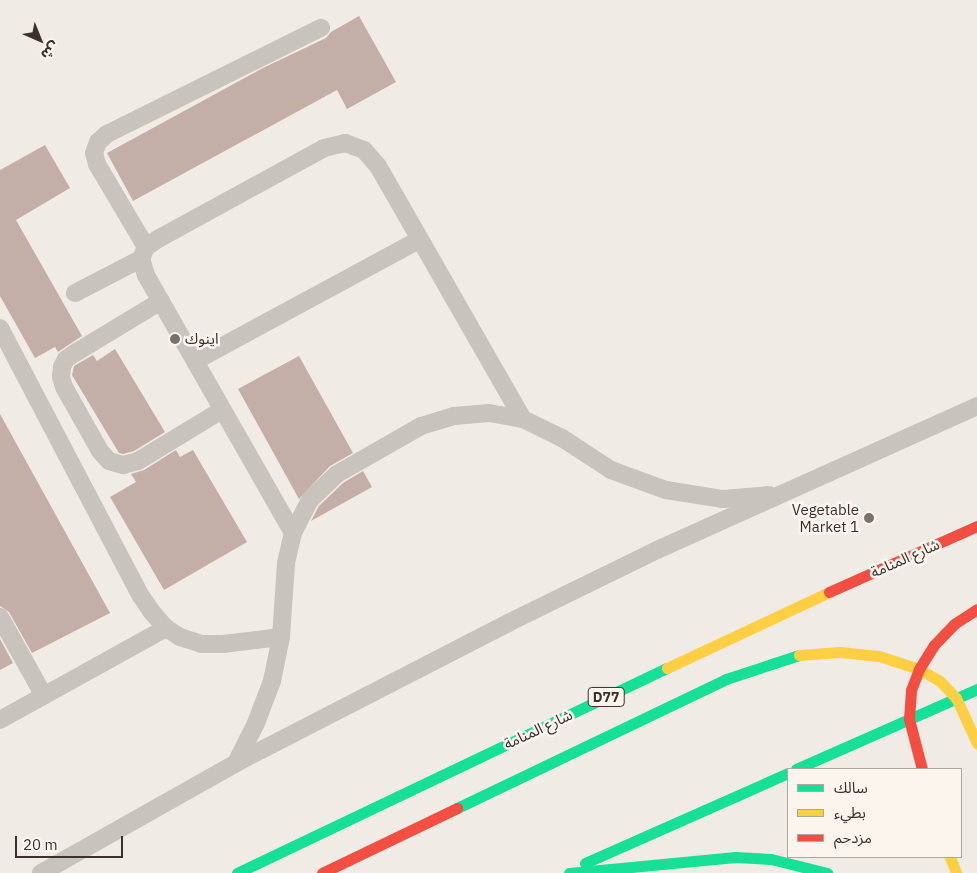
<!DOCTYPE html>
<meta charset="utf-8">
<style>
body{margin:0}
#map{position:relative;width:977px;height:873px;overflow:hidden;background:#f0ebe5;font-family:"IBM Plex Sans","Noto Sans Arabic",sans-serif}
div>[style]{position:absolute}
.building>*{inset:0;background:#c3afa7}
.lane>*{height:18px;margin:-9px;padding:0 9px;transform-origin:9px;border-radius:9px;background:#c9c3be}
.fast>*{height:11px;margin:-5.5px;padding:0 5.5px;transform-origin:5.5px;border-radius:5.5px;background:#16e098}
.slow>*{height:11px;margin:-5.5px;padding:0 5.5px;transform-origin:5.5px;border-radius:5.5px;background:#ffcf43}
.jam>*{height:11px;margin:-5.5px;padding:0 5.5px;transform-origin:5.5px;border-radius:5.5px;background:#f24e42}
.dots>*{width:14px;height:14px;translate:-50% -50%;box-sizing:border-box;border:2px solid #fbf5ee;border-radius:50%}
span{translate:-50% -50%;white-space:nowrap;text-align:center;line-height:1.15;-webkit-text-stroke:5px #fbf5ee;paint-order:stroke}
.shield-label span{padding:1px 4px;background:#fbf5ee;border:1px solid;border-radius:4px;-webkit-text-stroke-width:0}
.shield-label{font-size:14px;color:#3b302b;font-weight:700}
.poi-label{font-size:15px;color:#3b302b}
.left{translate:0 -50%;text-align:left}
.right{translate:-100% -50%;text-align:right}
.street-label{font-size:15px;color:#3b302b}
.legend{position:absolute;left:787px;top:768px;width:175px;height:90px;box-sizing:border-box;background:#fbf5ee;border:1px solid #aea6a0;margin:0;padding:6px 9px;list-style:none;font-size:15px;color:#3b302b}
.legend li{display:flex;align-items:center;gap:10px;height:25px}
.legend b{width:25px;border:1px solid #aea6a0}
.north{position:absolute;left:15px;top:15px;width:50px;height:50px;-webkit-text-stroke:4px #fbf5ee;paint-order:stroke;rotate:136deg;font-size:14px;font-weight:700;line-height:20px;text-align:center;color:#3b302b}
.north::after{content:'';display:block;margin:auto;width:18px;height:22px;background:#3b302b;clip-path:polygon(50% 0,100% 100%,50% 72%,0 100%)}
.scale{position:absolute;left:15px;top:836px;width:108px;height:22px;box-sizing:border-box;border:2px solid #3b302b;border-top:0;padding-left:6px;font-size:15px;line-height:18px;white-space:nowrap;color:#3b302b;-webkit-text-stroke:4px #fbf5ee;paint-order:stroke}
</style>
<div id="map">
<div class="building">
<i style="clip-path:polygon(359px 16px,396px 82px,347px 109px,337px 90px,133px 201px,107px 153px,263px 68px,326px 38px,331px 32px)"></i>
<i style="clip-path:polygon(45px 145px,70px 188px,16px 220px,82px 336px,58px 352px,55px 347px,35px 358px,0 296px,0 170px)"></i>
<i style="clip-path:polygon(115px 349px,165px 432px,134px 451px,123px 454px,119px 453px,72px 375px,74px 366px,93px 355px,97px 361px)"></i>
<i style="clip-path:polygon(299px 356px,353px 453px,330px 466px,299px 499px,238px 389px)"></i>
<i style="clip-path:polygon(0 414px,110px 613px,32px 653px,9px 612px,0 606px)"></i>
<i style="clip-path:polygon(176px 450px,180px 457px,193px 450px,247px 542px,164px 590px,110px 497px,136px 482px,131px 474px,144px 470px)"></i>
<i style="clip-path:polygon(363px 471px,372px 487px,311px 521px,319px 506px,343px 483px)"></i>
<i style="clip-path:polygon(0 639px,13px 663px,0 670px)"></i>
</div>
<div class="lane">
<i style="left:146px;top:247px;width:96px;rotate:-120.6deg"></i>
<i style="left:97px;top:164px;width:11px;rotate:-105deg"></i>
<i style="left:94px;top:153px;width:12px;rotate:-70deg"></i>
<i style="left:98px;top:142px;width:12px;rotate:-42deg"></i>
<i style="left:107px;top:134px;width:239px;rotate:-26.4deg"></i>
<i style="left:75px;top:293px;width:74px;rotate:-27.3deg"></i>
<i style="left:161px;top:301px;width:100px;rotate:148.8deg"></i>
<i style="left:75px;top:353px;width:11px;rotate:146deg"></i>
<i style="left:66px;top:359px;width:9px;rotate:117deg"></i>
<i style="left:62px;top:367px;width:10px;rotate:96deg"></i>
<i style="left:61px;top:377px;width:10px;rotate:73deg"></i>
<i style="left:64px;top:387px;width:73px;rotate:60.6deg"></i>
<i style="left:100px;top:451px;width:13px;rotate:48deg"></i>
<i style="left:109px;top:461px;width:15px;rotate:16deg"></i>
<i style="left:123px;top:465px;width:16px;rotate:-15deg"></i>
<i style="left:138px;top:461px;width:98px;rotate:-31.3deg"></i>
<i style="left:0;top:328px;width:303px;rotate:62.3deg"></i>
<i style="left:141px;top:596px;width:18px;rotate:56deg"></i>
<i style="left:151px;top:611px;width:23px;rotate:49deg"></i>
<i style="left:166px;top:628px;width:17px;rotate:33deg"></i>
<i style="left:180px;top:637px;width:22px;rotate:18deg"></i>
<i style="left:201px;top:644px;width:22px"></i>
<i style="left:223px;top:644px;width:58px;rotate:-6.9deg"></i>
<i style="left:195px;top:361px;width:255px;rotate:-28.4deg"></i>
<i style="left:293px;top:533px;width:297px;rotate:-119.7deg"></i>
<i style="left:146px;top:275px;width:17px;rotate:-107deg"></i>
<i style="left:141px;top:259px;width:13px;rotate:-67deg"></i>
<i style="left:146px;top:247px;width:14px;rotate:-34deg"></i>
<i style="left:158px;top:239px;width:189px;rotate:-28.7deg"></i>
<i style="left:324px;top:148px;width:22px;rotate:-13deg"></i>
<i style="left:345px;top:143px;width:20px;rotate:20deg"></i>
<i style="left:364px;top:150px;width:21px;rotate:49deg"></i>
<i style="left:378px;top:166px;width:292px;rotate:60.2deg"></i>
<i style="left:0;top:617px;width:90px;rotate:60.9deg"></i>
<i style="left:0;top:720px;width:190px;rotate:-29deg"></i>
<i style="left:236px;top:763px;width:45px;rotate:-63.4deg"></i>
<i style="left:256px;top:723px;width:45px;rotate:-69.1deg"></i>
<i style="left:272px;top:681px;width:45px;rotate:-78.4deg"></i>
<i style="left:281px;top:637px;width:74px;rotate:-86.1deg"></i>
<i style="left:286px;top:563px;width:31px;rotate:-77deg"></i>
<i style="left:293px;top:533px;width:37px;rotate:-63deg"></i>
<i style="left:310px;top:500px;width:37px;rotate:-44deg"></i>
<i style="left:337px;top:474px;width:97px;rotate:-29.7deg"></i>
<i style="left:421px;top:426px;width:34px;rotate:-17deg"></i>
<i style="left:454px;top:416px;width:35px;rotate:-5deg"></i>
<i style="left:489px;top:413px;width:35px;rotate:10deg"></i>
<i style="left:523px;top:419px;width:43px;rotate:26deg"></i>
<i style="left:562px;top:438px;width:59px;rotate:33.1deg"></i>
<i style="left:611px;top:470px;width:59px;rotate:20deg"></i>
<i style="left:666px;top:490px;width:58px;rotate:9deg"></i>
<i style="left:723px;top:499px;width:46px;rotate:-5deg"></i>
<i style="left:41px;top:873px;width:224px;rotate:-29.4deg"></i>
<i style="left:236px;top:763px;width:306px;rotate:-27.2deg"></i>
<i style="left:508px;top:623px;width:166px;rotate:-26.1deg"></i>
<i style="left:657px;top:550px;width:351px;rotate:-24.2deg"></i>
</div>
<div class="fast">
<i style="left:796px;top:769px;width:198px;rotate:-23.8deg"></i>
<i style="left:457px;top:808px;width:298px;rotate:-25.6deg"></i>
<i style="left:726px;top:679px;width:77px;rotate:-18.2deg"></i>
<i style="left:585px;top:863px;width:222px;rotate:-23.9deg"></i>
<i style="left:237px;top:873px;width:476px;rotate:-25.5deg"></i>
<i style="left:569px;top:873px;width:167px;rotate:-5.5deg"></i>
<i style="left:735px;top:857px;width:36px;rotate:3deg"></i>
<i style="left:771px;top:859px;width:58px;rotate:14deg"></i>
</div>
<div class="slow">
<i style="left:799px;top:655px;width:41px;rotate:-4.2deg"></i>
<i style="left:840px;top:652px;width:39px;rotate:6deg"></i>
<i style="left:879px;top:656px;width:42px;rotate:18deg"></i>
<i style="left:919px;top:669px;width:24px;rotate:30deg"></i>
<i style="left:940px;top:681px;width:23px;rotate:47deg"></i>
<i style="left:956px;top:698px;width:50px;rotate:65deg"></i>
<i style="left:667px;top:668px;width:179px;rotate:-25.1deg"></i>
<i style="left:950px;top:857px;width:17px;rotate:69deg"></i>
</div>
<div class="jam">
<i style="left:829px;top:592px;width:162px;rotate:-24deg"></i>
<i style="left:922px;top:769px;width:52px;rotate:-104.6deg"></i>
<i style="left:909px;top:719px;width:29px;rotate:-86deg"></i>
<i style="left:911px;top:690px;width:22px;rotate:-69deg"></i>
<i style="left:919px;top:669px;width:28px;rotate:-58deg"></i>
<i style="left:934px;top:645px;width:29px;rotate:-46deg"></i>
<i style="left:954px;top:624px;width:27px;rotate:-33deg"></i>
<i style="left:322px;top:873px;width:150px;rotate:-25.7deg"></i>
</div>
<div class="dots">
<i style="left:175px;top:339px;background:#7a716c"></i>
<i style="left:869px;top:518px;background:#7a716c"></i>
</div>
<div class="shield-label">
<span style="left:606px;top:697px">D77</span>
</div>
<div class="poi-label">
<span class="left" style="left:185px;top:339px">اينوك</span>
<span class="right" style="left:859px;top:518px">Vegetable<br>Market 1</span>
</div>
<div class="street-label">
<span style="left:905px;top:558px;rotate:-24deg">شارع المنامة</span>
<span style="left:538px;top:729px;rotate:-25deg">شارع المنامة</span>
</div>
<ul class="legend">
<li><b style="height:6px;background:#16e098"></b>سالك</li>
<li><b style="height:6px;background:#ffcf43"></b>بطيء</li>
<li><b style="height:6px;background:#f24e42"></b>مزدحم</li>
</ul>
<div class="north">ش</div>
<div class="scale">20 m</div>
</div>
